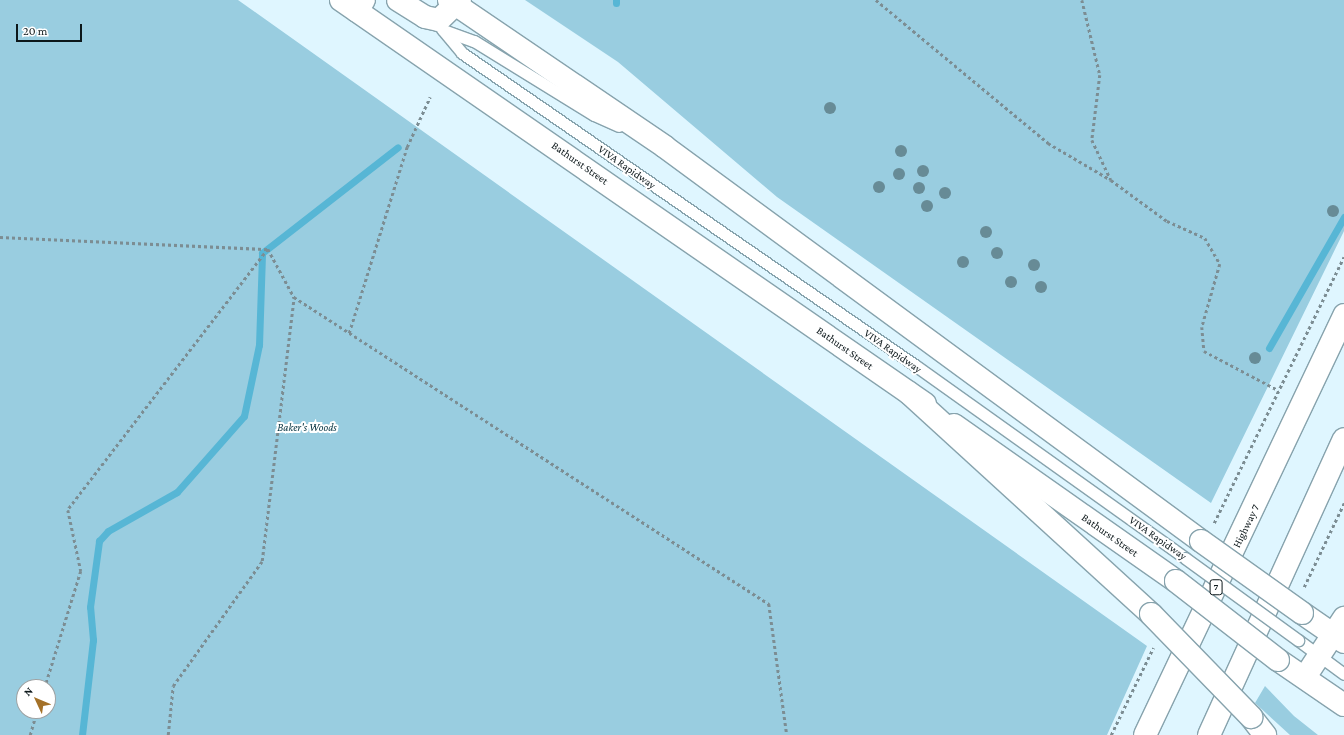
<!DOCTYPE html>
<style>
body{margin:0}
#map{position:relative;width:1344px;height:735px;overflow:hidden;background:#dff6ff;font-family:"Crimson Pro",serif}
div>[style]{position:absolute}
.green>*{inset:0;background:#99cde0}
.stream>*{height:7px;margin:-3.5px;padding:0 3.5px;transform-origin:3.5px;border-radius:3.5px;background:#57b6d5}
.path>*{height:2.5px;margin-top:-1.25px;transform-origin:0;background:repeating-linear-gradient(90deg,#7c8d93 0 3px,transparent 0 6px)}
.roads{filter:drop-shadow(1px 0 #87a3ad) drop-shadow(-1px 0 #87a3ad) drop-shadow(0 1px #87a3ad) drop-shadow(0 -1px #87a3ad)}
.lane>*{height:11px;margin:-5.5px;padding:0 5.5px;transform-origin:5.5px;border-radius:5.5px;background:#fff}
.secondary>*{height:22px;margin:-11px;padding:0 11px;transform-origin:11px;border-radius:11px;background:#fff}
.primary>*{height:22px;margin:-11px;padding:0 11px;transform-origin:11px;border-radius:11px;background:#fff}
.highway>*{height:22px;margin:-11px;padding:0 11px;transform-origin:11px;border-radius:11px;background:#fff}
.bridges{filter:drop-shadow(1px 0 #87a3ad) drop-shadow(-1px 0 #87a3ad) drop-shadow(0 1px #87a3ad) drop-shadow(0 -1px #87a3ad)}
.lane-bridge>*{height:11px;margin:-5.5px;padding:0 5.5px;transform-origin:5.5px;border-radius:5.5px;background:#fff}
.secondary-bridge>*{height:22px;margin:-11px;padding:0 11px;transform-origin:11px;border-radius:11px;background:#fff}
.highway-bridge>*{height:22px;margin:-11px;padding:0 11px;transform-origin:11px;border-radius:11px;background:#fff}
.trees>*{width:12px;height:12px;margin:-6px;border-radius:50%;background:#678b96}
span{translate:-50% -50%;white-space:nowrap;text-align:center;line-height:1.15;-webkit-text-stroke:4px #fff;paint-order:stroke}
.shield-label span{padding:1px 3px;background:#fff;border:1px solid;border-radius:3px;-webkit-text-stroke-width:0}
.shield-label{font-size:10px;color:#0c171a;font-weight:700}
.street-label{font-size:11px;color:#0c171a}
.park-label{font-size:11px;color:#053340;font-style:italic}
.north{position:absolute;left:16px;top:679px;width:40px;height:40px;box-sizing:border-box;background:#fff;border:1px solid #9ea2a3;border-radius:50%;rotate:314deg;font-size:11px;font-weight:700;line-height:16px;text-align:center;color:#0c171a}
.north::after{content:'';display:block;margin:auto;width:14px;height:18px;background:#a47128;clip-path:polygon(50% 0,100% 100%,50% 72%,0 100%)}
.scale{position:absolute;left:16px;top:24px;width:66px;height:18px;box-sizing:border-box;border:2px solid #0c171a;border-top:0;padding-left:5px;font-size:12px;line-height:14px;white-space:nowrap;color:#0c171a;-webkit-text-stroke:3px #fff;paint-order:stroke}
</style>
<div id="map">
<div class="green">
<i style="clip-path:polygon(evenodd,0 0,238px 0,1147px 646px,1107px 735px,0 735px,0 0,24px 687px,48px 687px,48px 711px,24px 711px,24px 687px)"></i>
<i style="clip-path:polygon(525px 0,1344px 0,1344px 231px,1211px 503px,777px 197px,618px 62px)"></i>
<i style="clip-path:polygon(1265px 686px,1294px 716px,1318px 735px,1290px 735px,1255px 703px)"></i>
</div>
<div class="stream">
<i style="left:616px;top:0;width:3px;rotate:90deg"></i>
<i style="left:1269px;top:348px;width:151px;rotate:-60.2deg"></i>
<i style="left:82px;top:735px;width:96px;rotate:-83.4deg"></i>
<i style="left:93px;top:640px;width:33px;rotate:-95deg"></i>
<i style="left:90px;top:607px;width:67px;rotate:-82.2deg"></i>
<i style="left:99px;top:541px;width:13px;rotate:-48deg"></i>
<i style="left:108px;top:531px;width:79px;rotate:-29.5deg"></i>
<i style="left:177px;top:492px;width:101px;rotate:-48.6deg"></i>
<i style="left:244px;top:416px;width:73px;rotate:-78.1deg"></i>
<i style="left:259px;top:345px;width:92px;rotate:-88.1deg"></i>
<i style="left:262px;top:253px;width:172px;rotate:-37.9deg"></i>
</div>
<div class="path">
<i style="left:876px;top:0;width:224px;rotate:39.7deg"></i>
<i style="left:1048px;top:143px;width:73px;rotate:30.4deg"></i>
<i style="left:1111px;top:180px;width:69px;rotate:36.2deg"></i>
<i style="left:1167px;top:221px;width:42px;rotate:24.1deg"></i>
<i style="left:1205px;top:238px;width:30px;rotate:60deg"></i>
<i style="left:1220px;top:264px;width:66px;rotate:105.9deg"></i>
<i style="left:1202px;top:327px;width:24px;rotate:85deg"></i>
<i style="left:1204px;top:351px;width:84px;rotate:27.8deg"></i>
<i style="left:1082px;top:0;width:77px;rotate:76.5deg"></i>
<i style="left:1100px;top:75px;width:65px;rotate:97deg"></i>
<i style="left:1092px;top:140px;width:44px;rotate:64.6deg"></i>
<i style="left:0;top:237px;width:268px;rotate:2.6deg"></i>
<i style="left:268px;top:249px;width:329px;rotate:127.5deg"></i>
<i style="left:68px;top:510px;width:62px;rotate:78deg"></i>
<i style="left:81px;top:571px;width:121px;rotate:107.2deg"></i>
<i style="left:268px;top:249px;width:55px;rotate:61.6deg"></i>
<i style="left:349px;top:333px;width:195px;rotate:-72.7deg"></i>
<i style="left:407px;top:147px;width:55px;rotate:-65.3deg"></i>
<i style="left:1214px;top:523px;width:296px;rotate:-64deg"></i>
<i style="left:1304px;top:587px;width:93px;rotate:-64.5deg"></i>
<i style="left:30px;top:735px;width:25px;rotate:-74deg"></i>
<i style="left:168px;top:735px;width:49px;rotate:-84.2deg"></i>
<i style="left:173px;top:686px;width:153px;rotate:-54.5deg"></i>
<i style="left:262px;top:561px;width:266px;rotate:-83.1deg"></i>
<i style="left:294px;top:297px;width:566px;rotate:32.88deg"></i>
<i style="left:769px;top:604px;width:132px;rotate:82.2deg"></i>
<i style="left:1111px;top:735px;width:97px;rotate:-64.2deg"></i>
</div>
<div class="roads">
<div class="lane">
<i style="left:442px;top:29px;width:31px;rotate:50deg"></i>
<i style="left:462px;top:53px;width:551px;rotate:34.58deg"></i>
<i style="left:916px;top:366px;width:330px;rotate:35.5deg"></i>
<i style="left:443px;top:30px;width:33px;rotate:20deg"></i>
<i style="left:474px;top:41px;width:141px;rotate:31.7deg"></i>
<i style="left:594px;top:115px;width:27px;rotate:24deg"></i>
<i style="left:1298px;top:640px;width:57px;rotate:36.5deg"></i>
</div>
<div class="secondary">
<i style="left:341px;top:0;width:710px;rotate:34.67deg"></i>
<i style="left:449px;top:0;width:261px;rotate:34.2deg"></i>
<i style="left:665px;top:147px;width:665px;rotate:36.32deg"></i>
<i style="left:954px;top:425px;width:271px;rotate:35.1deg"></i>
<i style="left:1302px;top:613px;width:51px;rotate:34.6deg"></i>
<i style="left:1278px;top:660px;width:80px;rotate:34.3deg"></i>
</div>
<div class="primary">
<i style="left:398px;top:0;width:32px;rotate:32deg"></i>
<i style="left:425px;top:17px;width:14px;rotate:12deg"></i>
<i style="left:439px;top:20px;width:29px;rotate:-44deg"></i>
<i style="left:357px;top:11px;width:13px;rotate:-58deg"></i>
<i style="left:1145px;top:735px;width:465px;rotate:-64.6deg"></i>
<i style="left:1209px;top:735px;width:325px;rotate:-65.5deg"></i>
</div>
<div class="highway">
<i style="left:909px;top:393px;width:328px;rotate:42.4deg"></i>
<i style="left:1305px;top:677px;width:71px;rotate:-56.5deg"></i>
<i style="left:1251px;top:717px;width:23px;rotate:52deg"></i>
</div>
</div>
<div class="bridges">
<div class="lane-bridge">
<i style="left:1185px;top:558px;width:140px;rotate:36deg"></i>
</div>
<div class="secondary-bridge">
<i style="left:1201px;top:541px;width:124px;rotate:35.5deg"></i>
<i style="left:1176px;top:581px;width:129px;rotate:37.8deg"></i>
</div>
<div class="highway-bridge">
<i style="left:1151px;top:614px;width:144px;rotate:45.8deg"></i>
</div>
</div>
<div class="trees">
<i style="left:830px;top:108px"></i>
<i style="left:901px;top:151px"></i>
<i style="left:923px;top:171px"></i>
<i style="left:899px;top:174px"></i>
<i style="left:879px;top:187px"></i>
<i style="left:919px;top:188px"></i>
<i style="left:945px;top:193px"></i>
<i style="left:927px;top:206px"></i>
<i style="left:1333px;top:211px"></i>
<i style="left:986px;top:232px"></i>
<i style="left:997px;top:253px"></i>
<i style="left:963px;top:262px"></i>
<i style="left:1034px;top:265px"></i>
<i style="left:1011px;top:282px"></i>
<i style="left:1041px;top:287px"></i>
<i style="left:1255px;top:358px"></i>
</div>
<div class="shield-label">
<span style="left:1216px;top:587px">7</span>
</div>
<div class="street-label">
<span style="left:580px;top:163px;rotate:35deg">Bathurst Street</span>
<span style="left:627px;top:167px;rotate:35deg">VIVA Rapidway</span>
<span style="left:845px;top:348px;rotate:35deg">Bathurst Street</span>
<span style="left:893px;top:351px;rotate:35deg">VIVA Rapidway</span>
<span style="left:1246px;top:526px;rotate:-64deg">Highway 7</span>
<span style="left:1110px;top:535px;rotate:35deg">Bathurst Street</span>
<span style="left:1158px;top:538px;rotate:35deg">VIVA Rapidway</span>
</div>
<div class="park-label">
<span style="left:307px;top:427px">Baker's Woods</span>
</div>
<div class="north">N</div>
<div class="scale">20 m</div>
</div>
